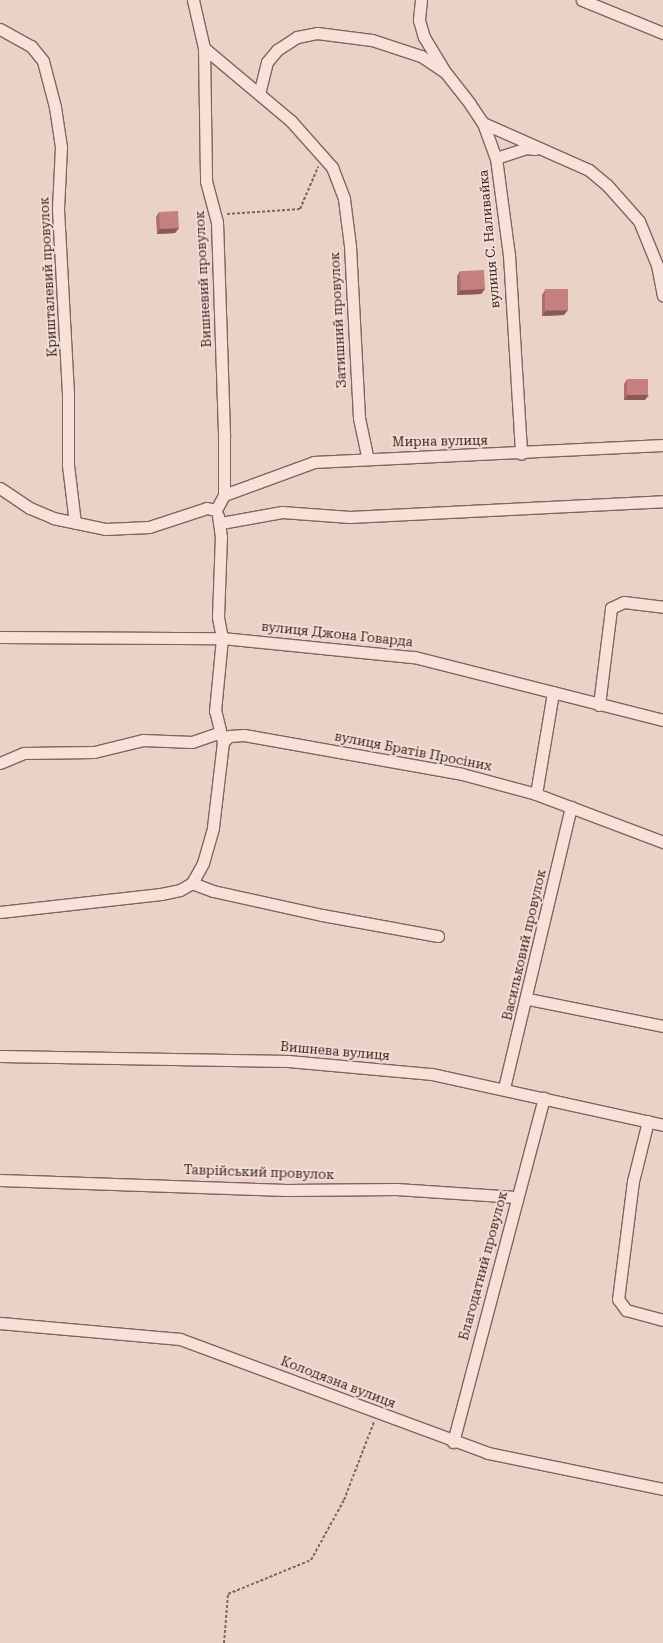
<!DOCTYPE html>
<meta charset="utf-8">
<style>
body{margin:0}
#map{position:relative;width:663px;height:1643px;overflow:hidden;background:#ebd2c6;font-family:"Roboto Serif",serif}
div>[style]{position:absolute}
.path>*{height:2px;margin-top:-1px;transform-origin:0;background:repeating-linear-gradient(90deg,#85635d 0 3px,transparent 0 5px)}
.roads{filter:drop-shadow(1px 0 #85635d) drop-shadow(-1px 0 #85635d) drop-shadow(0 1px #85635d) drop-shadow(0 -1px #85635d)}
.minor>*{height:11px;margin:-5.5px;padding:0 5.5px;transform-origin:5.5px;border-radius:5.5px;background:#f6e2d8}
.wall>*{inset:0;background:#aa6f6c}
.shaded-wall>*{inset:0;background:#8b5a58}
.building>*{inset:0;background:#c6817e;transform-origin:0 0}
span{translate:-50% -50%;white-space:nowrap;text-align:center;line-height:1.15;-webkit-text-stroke:3.5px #f3dfd5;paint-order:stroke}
.street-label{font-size:13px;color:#362220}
</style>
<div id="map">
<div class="path">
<i style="left:227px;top:214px;width:73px;rotate:-3.9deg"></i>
<i style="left:300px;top:209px;width:46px;rotate:-66.8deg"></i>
<i style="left:224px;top:1643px;width:49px;rotate:-85.3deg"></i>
<i style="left:228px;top:1594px;width:90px;rotate:-22.3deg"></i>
<i style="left:311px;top:1560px;width:68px;rotate:-61.2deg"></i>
<i style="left:344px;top:1500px;width:84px;rotate:-69deg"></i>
</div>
<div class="roads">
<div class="minor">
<i style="left:193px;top:0;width:49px;rotate:77.1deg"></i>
<i style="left:204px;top:48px;width:133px;rotate:89.1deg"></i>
<i style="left:206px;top:181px;width:42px;rotate:75deg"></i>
<i style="left:217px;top:222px;width:215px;rotate:88.1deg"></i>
<i style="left:224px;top:437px;width:58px;rotate:90deg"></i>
<i style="left:224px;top:495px;width:17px;rotate:118deg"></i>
<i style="left:421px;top:0;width:20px;rotate:96deg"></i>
<i style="left:419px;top:20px;width:18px;rotate:74deg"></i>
<i style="left:424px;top:37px;width:39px;rotate:59deg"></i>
<i style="left:582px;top:0;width:87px;rotate:22.2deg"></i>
<i style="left:0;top:29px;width:35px;rotate:29deg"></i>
<i style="left:31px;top:46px;width:19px;rotate:51deg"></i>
<i style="left:43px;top:61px;width:48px;rotate:75.4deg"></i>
<i style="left:55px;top:107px;width:40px;rotate:81.5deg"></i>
<i style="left:61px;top:147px;width:62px;rotate:92.8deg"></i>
<i style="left:58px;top:209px;width:186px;rotate:86.9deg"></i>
<i style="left:68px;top:395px;width:70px;rotate:90deg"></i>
<i style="left:68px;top:465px;width:58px;rotate:83.1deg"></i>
<i style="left:204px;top:48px;width:114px;rotate:40deg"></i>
<i style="left:291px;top:121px;width:62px;rotate:48.3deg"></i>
<i style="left:332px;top:167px;width:34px;rotate:69deg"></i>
<i style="left:344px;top:199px;width:47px;rotate:82.7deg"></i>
<i style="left:350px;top:246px;width:172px;rotate:87deg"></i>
<i style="left:359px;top:418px;width:40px;rotate:78deg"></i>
<i style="left:259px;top:94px;width:33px;rotate:-76deg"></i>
<i style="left:267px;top:62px;width:16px;rotate:-50deg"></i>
<i style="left:277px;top:50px;width:24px;rotate:-33deg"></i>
<i style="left:297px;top:37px;width:20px;rotate:-11deg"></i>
<i style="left:317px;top:33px;width:55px;rotate:7.3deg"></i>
<i style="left:372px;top:40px;width:52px;rotate:18.1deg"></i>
<i style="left:421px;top:56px;width:30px;rotate:34deg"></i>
<i style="left:446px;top:73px;width:39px;rotate:52deg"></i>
<i style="left:470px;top:104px;width:23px;rotate:56deg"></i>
<i style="left:483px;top:123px;width:37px;rotate:70deg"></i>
<i style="left:496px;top:158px;width:98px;rotate:82.4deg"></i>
<i style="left:509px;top:255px;width:199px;rotate:86.5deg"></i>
<i style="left:483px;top:123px;width:116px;rotate:23.9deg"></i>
<i style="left:589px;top:170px;width:23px;rotate:40deg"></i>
<i style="left:607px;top:185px;width:48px;rotate:48.4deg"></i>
<i style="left:639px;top:221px;width:48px;rotate:67.8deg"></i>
<i style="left:657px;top:265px;width:31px;rotate:79deg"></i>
<i style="left:496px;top:158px;width:32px;rotate:-18deg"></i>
<i style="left:526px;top:148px;width:9px;rotate:6deg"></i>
<i style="left:0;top:488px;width:36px;rotate:34deg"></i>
<i style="left:30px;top:508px;width:25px;rotate:23deg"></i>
<i style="left:53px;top:518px;width:53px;rotate:11.9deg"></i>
<i style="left:105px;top:529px;width:44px;rotate:-2.6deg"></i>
<i style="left:149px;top:527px;width:61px;rotate:-18.1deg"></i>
<i style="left:207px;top:508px;width:9px;rotate:13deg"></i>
<i style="left:224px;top:495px;width:96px;rotate:-20.1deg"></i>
<i style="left:314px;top:462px;width:349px;rotate:-2.8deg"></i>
<i style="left:221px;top:523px;width:62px;rotate:-10.2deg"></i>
<i style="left:282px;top:512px;width:68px;rotate:4.2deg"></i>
<i style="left:350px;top:517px;width:313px;rotate:-2.9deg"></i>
<i style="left:0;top:637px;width:222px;rotate:0.3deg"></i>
<i style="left:222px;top:638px;width:193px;rotate:5.7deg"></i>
<i style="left:414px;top:657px;width:257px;rotate:14.2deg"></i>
<i style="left:599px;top:705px;width:98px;rotate:-82.9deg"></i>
<i style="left:611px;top:608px;width:14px;rotate:-25deg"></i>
<i style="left:624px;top:602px;width:39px;rotate:7deg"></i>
<i style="left:223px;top:742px;width:8px;rotate:-45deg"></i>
<i style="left:229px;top:736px;width:15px;rotate:-4deg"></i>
<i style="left:244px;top:735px;width:221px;rotate:10.1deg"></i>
<i style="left:462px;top:774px;width:77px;rotate:15.1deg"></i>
<i style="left:536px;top:794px;width:136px;rotate:20.7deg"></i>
<i style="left:0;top:763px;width:26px;rotate:-23deg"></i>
<i style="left:24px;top:753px;width:70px;rotate:-0.8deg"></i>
<i style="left:94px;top:752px;width:50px;rotate:-13.8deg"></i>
<i style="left:143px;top:740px;width:49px;rotate:2.3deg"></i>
<i style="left:192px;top:742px;width:28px;rotate:-19deg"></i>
<i style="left:536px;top:794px;width:103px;rotate:-80.5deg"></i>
<i style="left:192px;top:883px;width:23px;rotate:-61deg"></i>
<i style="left:203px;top:863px;width:37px;rotate:-74deg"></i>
<i style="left:213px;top:827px;width:86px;rotate:-83.3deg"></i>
<i style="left:223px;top:742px;width:32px;rotate:-104deg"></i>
<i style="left:215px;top:711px;width:73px;rotate:-84.5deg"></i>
<i style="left:222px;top:638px;width:21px;rotate:-101deg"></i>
<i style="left:218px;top:617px;width:80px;rotate:-87.9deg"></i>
<i style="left:221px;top:537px;width:21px;rotate:-98deg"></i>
<i style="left:192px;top:883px;width:22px;rotate:21deg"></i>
<i style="left:213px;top:891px;width:112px;rotate:12.4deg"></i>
<i style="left:322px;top:915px;width:118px;rotate:10.3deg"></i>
<i style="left:0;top:912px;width:162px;rotate:-6.4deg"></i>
<i style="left:161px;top:894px;width:19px;rotate:-12deg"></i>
<i style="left:180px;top:890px;width:14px;rotate:-30deg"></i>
<i style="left:528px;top:999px;width:138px;rotate:11.3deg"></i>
<i style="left:0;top:1056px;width:288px;rotate:1deg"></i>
<i style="left:288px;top:1061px;width:145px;rotate:5.2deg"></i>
<i style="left:432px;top:1074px;width:237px;rotate:12.4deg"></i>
<i style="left:504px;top:1088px;width:289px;rotate:-76.6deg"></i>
<i style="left:648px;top:1121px;width:62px;rotate:104deg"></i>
<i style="left:633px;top:1181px;width:119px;rotate:97.2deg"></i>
<i style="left:618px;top:1299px;width:14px;rotate:54deg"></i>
<i style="left:626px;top:1310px;width:38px;rotate:15deg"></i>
<i style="left:0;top:1180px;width:286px;rotate:2deg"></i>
<i style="left:286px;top:1190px;width:110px;rotate:-0.5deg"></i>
<i style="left:396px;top:1189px;width:120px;rotate:3.8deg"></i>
<i style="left:0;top:1323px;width:181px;rotate:5.1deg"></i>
<i style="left:180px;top:1339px;width:328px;rotate:20.3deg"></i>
<i style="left:488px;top:1453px;width:179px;rotate:11.6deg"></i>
<i style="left:453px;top:1442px;width:356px;rotate:-75.2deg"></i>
</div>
</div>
<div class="wall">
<i style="clip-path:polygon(159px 212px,179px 228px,175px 233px,157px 234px,156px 217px)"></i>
<i style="clip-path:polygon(460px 271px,485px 289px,481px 294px,457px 295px,457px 276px)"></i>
<i style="clip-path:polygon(545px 290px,564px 315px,542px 316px,542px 295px)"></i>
<i style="clip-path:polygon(627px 379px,645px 400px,624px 400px,624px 384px)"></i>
</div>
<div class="shaded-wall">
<i style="clip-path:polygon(179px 228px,175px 233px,157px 234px,160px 229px)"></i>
<i style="clip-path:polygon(485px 289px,481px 294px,457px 295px,461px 290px)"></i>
<i style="clip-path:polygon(568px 310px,564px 315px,542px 316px,546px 311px)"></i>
<i style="clip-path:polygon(628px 395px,649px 395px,645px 400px,624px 400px)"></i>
</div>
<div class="building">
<i style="left:178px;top:211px;width:17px;height:19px;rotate:87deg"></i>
<i style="left:484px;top:270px;width:19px;height:24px;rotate:87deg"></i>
<i style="left:568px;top:289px;width:21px;height:23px;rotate:90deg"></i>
<i style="left:627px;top:379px;width:21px;height:16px"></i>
</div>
<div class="street-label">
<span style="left:490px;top:239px;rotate:-95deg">вулиця С. Наливайка</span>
<span style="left:49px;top:277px;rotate:-93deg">Кришталевий провулок</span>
<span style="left:204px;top:279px;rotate:-93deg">Вишневий провулок</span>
<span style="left:339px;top:320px;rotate:-93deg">Затишний провулок</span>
<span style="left:440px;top:442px;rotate:-1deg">Мирна вулиця</span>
<span style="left:337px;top:635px;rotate:6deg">вулиця Джона Говарда</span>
<span style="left:413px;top:752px;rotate:11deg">вулиця Братів Просіних</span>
<span style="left:525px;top:945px;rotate:-77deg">Васильковий провулок</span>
<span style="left:335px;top:1052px;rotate:5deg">Вишнева вулиця</span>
<span style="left:259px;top:1173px;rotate:2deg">Таврійський провулок</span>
<span style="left:484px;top:1266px;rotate:-75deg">Благодатний провулок</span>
<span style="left:338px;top:1383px;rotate:21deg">Колодязна вулиця</span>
</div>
</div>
